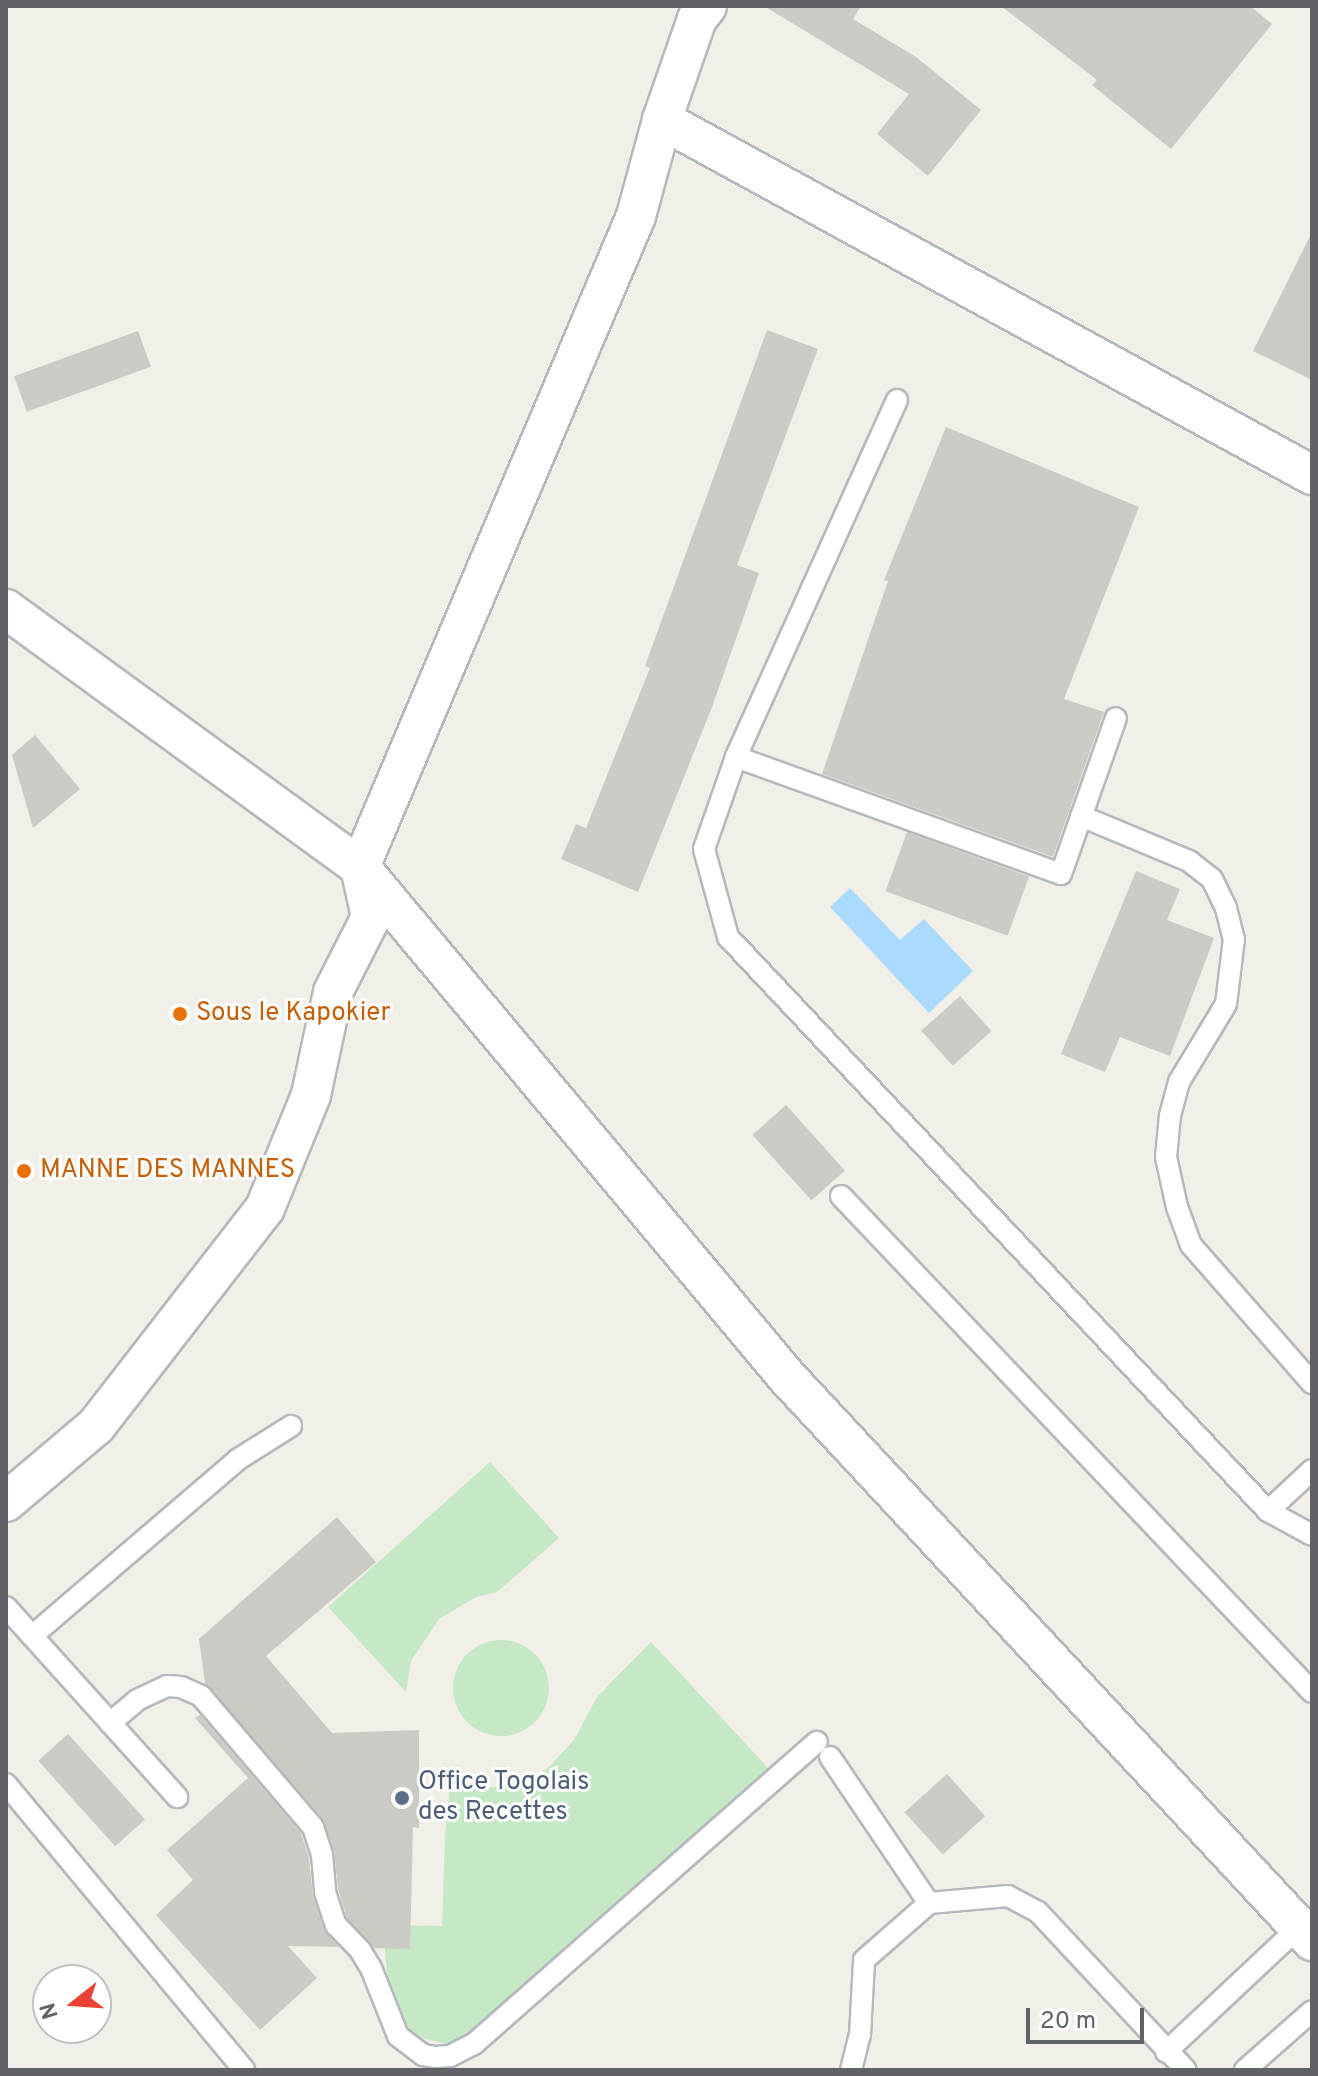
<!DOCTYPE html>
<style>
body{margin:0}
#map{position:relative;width:1318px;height:2076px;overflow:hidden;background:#f1efe8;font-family:Overpass,sans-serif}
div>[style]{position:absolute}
.green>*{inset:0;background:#c5e8c5}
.round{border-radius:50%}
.water>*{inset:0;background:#aadaff}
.building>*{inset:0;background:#cccac5;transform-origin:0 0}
.roads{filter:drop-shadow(2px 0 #b5b8bc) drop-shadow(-2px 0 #b5b8bc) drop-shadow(0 2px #b5b8bc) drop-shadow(0 -2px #b5b8bc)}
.lane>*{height:20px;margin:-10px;padding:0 10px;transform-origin:10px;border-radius:10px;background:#fff}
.street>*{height:38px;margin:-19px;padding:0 19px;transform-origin:19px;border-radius:19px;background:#fff}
.dots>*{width:22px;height:22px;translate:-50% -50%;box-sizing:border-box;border:4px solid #fff;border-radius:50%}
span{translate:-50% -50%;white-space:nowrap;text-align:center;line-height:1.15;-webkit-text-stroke:6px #fff;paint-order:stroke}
.food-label{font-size:26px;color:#c56008}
.left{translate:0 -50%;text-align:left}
.service-label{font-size:26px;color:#4e5e75}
.frame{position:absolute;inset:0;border:8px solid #5f6368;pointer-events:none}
.north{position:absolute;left:32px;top:1964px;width:80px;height:80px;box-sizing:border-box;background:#fff;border:2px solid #bfc1c3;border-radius:50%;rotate:253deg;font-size:22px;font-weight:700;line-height:32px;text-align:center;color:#5f6368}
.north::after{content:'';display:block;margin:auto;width:28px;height:36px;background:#ea4335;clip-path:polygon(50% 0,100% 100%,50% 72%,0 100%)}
.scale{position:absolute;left:1026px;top:2008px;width:118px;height:36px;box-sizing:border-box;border:4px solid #5f6368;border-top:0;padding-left:10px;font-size:24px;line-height:28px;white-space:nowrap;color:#5f6368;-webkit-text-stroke:6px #fff;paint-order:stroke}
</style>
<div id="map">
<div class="green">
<i style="clip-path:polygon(490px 1462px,559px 1538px,497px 1592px,476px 1597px,439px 1619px,411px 1661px,406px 1692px,328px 1607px)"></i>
<i class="round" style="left:453px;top:1640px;width:96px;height:96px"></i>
<i style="clip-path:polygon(651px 1642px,769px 1769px,470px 2036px,446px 2044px,421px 2038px,411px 2031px,400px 2011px,387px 1973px,383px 1925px,442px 1926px,445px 1835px,451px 1778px,493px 1787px,530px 1779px,547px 1769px,574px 1740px,597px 1697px)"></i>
</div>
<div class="water">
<i style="clip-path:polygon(850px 888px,900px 940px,924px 919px,973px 971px,929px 1013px,830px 907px)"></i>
</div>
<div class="building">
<i style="clip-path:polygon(764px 6px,861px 6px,853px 19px,916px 57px,981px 110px,928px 176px,877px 134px,909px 94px)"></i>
<i style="clip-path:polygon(1001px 6px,1250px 6px,1272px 24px,1171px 149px,1092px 85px,1097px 80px)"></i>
<i style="clip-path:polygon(1312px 232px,1312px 380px,1253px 351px)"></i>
<i style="clip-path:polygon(767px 330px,818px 349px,737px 565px,759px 573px,712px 707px,638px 892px,561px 859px,576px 824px,586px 828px,650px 668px,645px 666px)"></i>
<i style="left:138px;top:331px;width:38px;height:132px;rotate:70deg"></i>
<i style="clip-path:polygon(946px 427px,1139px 507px,1064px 699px,1104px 712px,1053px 857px,822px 774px,888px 581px,884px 580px)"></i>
<i style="clip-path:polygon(35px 735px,80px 789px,33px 828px,12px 755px)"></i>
<i style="left:907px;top:832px;width:130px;height:63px;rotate:20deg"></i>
<i style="clip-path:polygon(1136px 871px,1180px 889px,1167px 920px,1214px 938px,1170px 1056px,1120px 1037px,1105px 1072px,1061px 1054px)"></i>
<i style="left:960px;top:996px;width:47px;height:52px;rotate:48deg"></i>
<i style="left:786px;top:1105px;width:88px;height:45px;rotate:48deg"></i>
<i style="clip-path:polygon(337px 1517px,376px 1562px,266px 1656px,332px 1733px,419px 1730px,419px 1828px,413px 1827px,410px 1949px,374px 1948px,347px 1918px,338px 1889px,334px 1851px,323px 1819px,205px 1683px,199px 1639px)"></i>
<i style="clip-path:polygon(200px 1715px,301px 1833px,309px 1858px,313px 1896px,324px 1930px,339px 1947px,288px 1946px,317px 1978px,260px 2030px,156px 1915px,193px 1880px,167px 1850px,248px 1778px,195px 1718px)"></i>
<i style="left:68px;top:1734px;width:115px;height:40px;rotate:48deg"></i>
<i style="left:947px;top:1774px;width:57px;height:57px;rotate:48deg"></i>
</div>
<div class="roads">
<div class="lane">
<i style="left:897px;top:400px;width:392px;rotate:114.3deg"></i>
<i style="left:736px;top:757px;width:97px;rotate:109.2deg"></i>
<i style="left:704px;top:849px;width:91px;rotate:74.7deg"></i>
<i style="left:728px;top:937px;width:788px;rotate:46.75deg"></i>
<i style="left:1268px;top:1511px;width:50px;rotate:28.6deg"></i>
<i style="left:736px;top:757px;width:345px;rotate:19.8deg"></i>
<i style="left:1061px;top:874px;width:165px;rotate:-70.6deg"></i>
<i style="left:1081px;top:816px;width:117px;rotate:22.6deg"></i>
<i style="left:1189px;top:861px;width:29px;rotate:38deg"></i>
<i style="left:1212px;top:879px;width:32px;rotate:64deg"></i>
<i style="left:1226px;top:908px;width:32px;rotate:76deg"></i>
<i style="left:1234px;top:939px;width:65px;rotate:97deg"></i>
<i style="left:1226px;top:1004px;width:91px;rotate:121.1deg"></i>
<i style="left:1179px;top:1082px;width:34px;rotate:105deg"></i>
<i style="left:1170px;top:1115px;width:42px;rotate:95.4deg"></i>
<i style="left:1166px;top:1157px;width:51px;rotate:77.6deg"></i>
<i style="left:1177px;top:1207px;width:40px;rotate:69.8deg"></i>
<i style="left:1191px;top:1245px;width:184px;rotate:48.8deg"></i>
<i style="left:841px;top:1196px;width:684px;rotate:46.48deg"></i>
<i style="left:1268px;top:1511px;width:60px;rotate:-43deg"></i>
<i style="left:6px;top:1607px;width:256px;rotate:48deg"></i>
<i style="left:32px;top:1636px;width:270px;rotate:-40.6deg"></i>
<i style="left:237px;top:1460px;width:64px;rotate:-32.2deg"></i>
<i style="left:110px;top:1723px;width:35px;rotate:-40deg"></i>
<i style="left:137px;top:1700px;width:33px;rotate:-25deg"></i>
<i style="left:167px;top:1686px;width:14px;rotate:4deg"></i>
<i style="left:181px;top:1687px;width:22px;rotate:24deg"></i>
<i style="left:201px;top:1696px;width:172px;rotate:49.5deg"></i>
<i style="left:313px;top:1827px;width:29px;rotate:72deg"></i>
<i style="left:322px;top:1855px;width:37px;rotate:85deg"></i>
<i style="left:325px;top:1892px;width:35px;rotate:72deg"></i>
<i style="left:336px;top:1925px;width:35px;rotate:46deg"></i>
<i style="left:360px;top:1950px;width:21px;rotate:59deg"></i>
<i style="left:371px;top:1968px;width:73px;rotate:68.3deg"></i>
<i style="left:398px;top:2036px;width:31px;rotate:37deg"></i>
<i style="left:423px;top:2055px;width:13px;rotate:9deg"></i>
<i style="left:436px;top:2057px;width:14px;rotate:-4deg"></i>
<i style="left:450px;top:2056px;width:27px;rotate:-27deg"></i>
<i style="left:474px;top:2044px;width:457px;rotate:-41.4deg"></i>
<i style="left:830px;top:1757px;width:176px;rotate:55.9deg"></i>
<i style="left:929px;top:1903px;width:79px;rotate:-5.1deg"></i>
<i style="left:1008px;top:1896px;width:34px;rotate:28deg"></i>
<i style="left:1038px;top:1912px;width:216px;rotate:46.9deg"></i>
<i style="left:6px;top:1784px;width:372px;rotate:50.2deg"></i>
<i style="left:1166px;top:2052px;width:183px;rotate:-43.2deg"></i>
<i style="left:851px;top:2070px;width:36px;rotate:-76deg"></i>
<i style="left:860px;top:2035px;width:75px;rotate:-86.9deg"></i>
<i style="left:864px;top:1960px;width:86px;rotate:-41.2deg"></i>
<i style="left:1245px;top:2070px;width:89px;rotate:-41.4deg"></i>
</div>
<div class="street">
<i style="left:662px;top:120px;width:741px;rotate:28.64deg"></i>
<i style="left:6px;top:609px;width:438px;rotate:36.1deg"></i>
<i style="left:360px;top:867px;width:664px;rotate:50.07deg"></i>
<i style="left:786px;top:1376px;width:772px;rotate:47.05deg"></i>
<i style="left:6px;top:1502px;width:118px;rotate:-40.2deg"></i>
<i style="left:96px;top:1426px;width:276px;rotate:-52.2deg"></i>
<i style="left:265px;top:1208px;width:122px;rotate:-67.8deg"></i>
<i style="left:311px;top:1095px;width:105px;rotate:-77.9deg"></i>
<i style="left:333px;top:992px;width:84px;rotate:-63.1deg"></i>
<i style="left:371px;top:917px;width:51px;rotate:-102.4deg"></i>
<i style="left:360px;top:867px;width:707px;rotate:-67.02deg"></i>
<i style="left:636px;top:216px;width:99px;rotate:-74.8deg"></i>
<i style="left:662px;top:120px;width:107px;rotate:-70.9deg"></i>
<i style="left:697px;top:19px;width:16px;rotate:-52deg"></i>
</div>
</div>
<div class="dots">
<i style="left:180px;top:1014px;background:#e8710a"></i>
<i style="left:24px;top:1171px;background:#e8710a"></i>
<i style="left:402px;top:1798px;background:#5c6f8a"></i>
</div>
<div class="food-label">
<span class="left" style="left:196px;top:1014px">Sous le Kapokier</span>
<span class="left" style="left:40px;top:1171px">MANNE DES MANNES</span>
</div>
<div class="service-label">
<span class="left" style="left:418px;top:1798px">Office Togolais<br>des Recettes</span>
</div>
<div class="frame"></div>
<div class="north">N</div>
<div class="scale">20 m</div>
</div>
